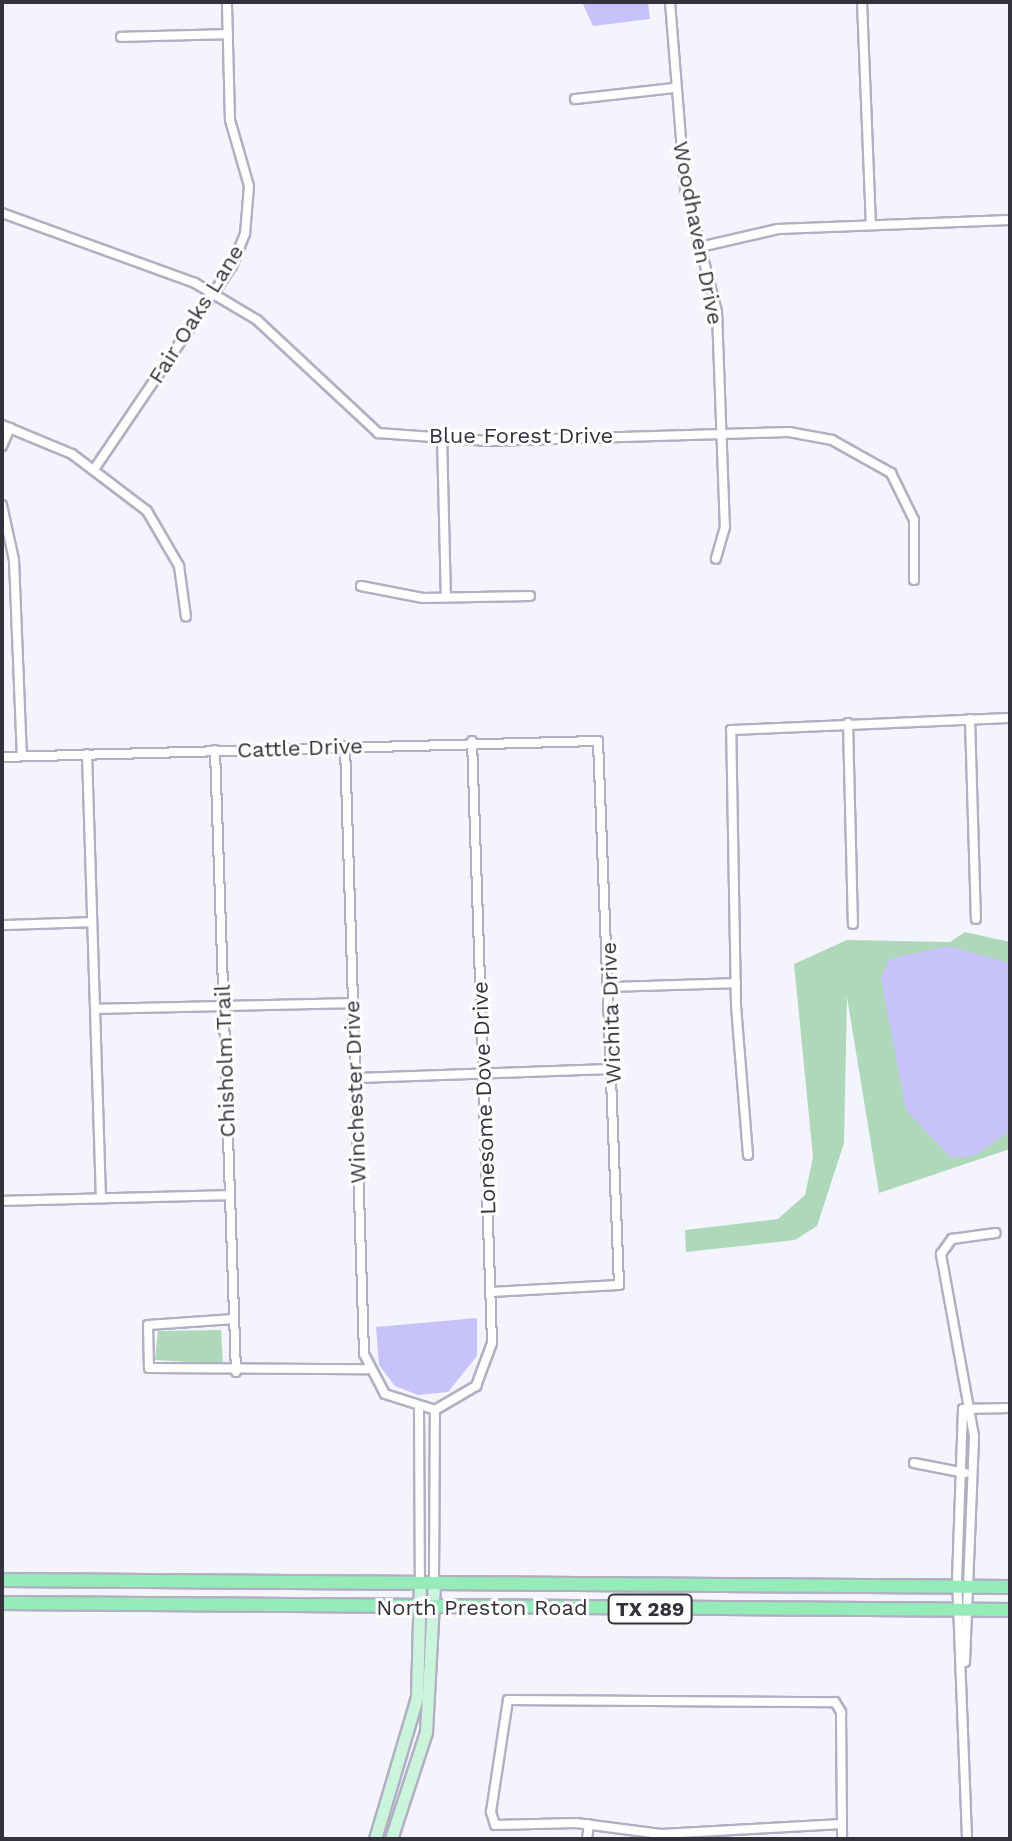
<!DOCTYPE html>
<style>
body{margin:0}
#map{position:relative;width:1012px;height:1841px;overflow:hidden;background:#f4f4fc;font-family:"Work Sans",sans-serif}
div>[style]{position:absolute}
.green>*{inset:0;background:#afd8ba}
.water>*{inset:0;background:#c7c2fa}
.roads{filter:drop-shadow(2px 0 #b1b0c3) drop-shadow(-2px 0 #b1b0c3) drop-shadow(0 2px #b1b0c3) drop-shadow(0 -2px #b1b0c3)}
.street>*{height:8px;margin:-4px;padding:0 4px;transform-origin:4px;border-radius:4px;background:#fff}
.secondary>*{height:11px;margin:-5.5px;padding:0 5.5px;transform-origin:5.5px;border-radius:5.5px;background:#caf5dc}
.primary>*{height:12px;margin:-6px;padding:0 6px;transform-origin:6px;border-radius:6px;background:#95ecb8}
span{translate:-50% -50%;white-space:nowrap;text-align:center;line-height:1.15;-webkit-text-stroke:6px #fff;paint-order:stroke}
.shield-label span{padding:2px 6px;background:#fff;border:2px solid;border-radius:6px;-webkit-text-stroke-width:0}
.shield-label{font-size:20px;color:#33323a;font-weight:700}
.street-label{font-size:22px;color:#33323a}
.frame{position:absolute;inset:0;border:4px solid #33323a;pointer-events:none}
</style>
<div id="map">
<div class="green">
<i style="clip-path:polygon(965px 932px,1010px 942px,1010px 1149px,879px 1193px,847px 997px,844px 1143px,817px 1226px,795px 1240px,686px 1252px,685px 1230px,778px 1219px,805px 1195px,813px 1157px,794px 964px,847px 940px,950px 942px)"></i>
<i style="clip-path:polygon(221px 1330px,223px 1364px,155px 1360px,158px 1331px)"></i>
</div>
<div class="water">
<i style="clip-path:polygon(582px 2px,648px 2px,650px 19px,593px 26px)"></i>
<i style="clip-path:polygon(948px 946px,1010px 963px,1010px 1131px,974px 1156px,951px 1158px,906px 1110px,881px 978px,889px 959px)"></i>
<i style="clip-path:polygon(477px 1318px,477px 1356px,448px 1392px,418px 1395px,395px 1386px,379px 1365px,376px 1327px)"></i>
</div>
<div class="roads">
<div class="street">
<i style="left:670px;top:2px;width:187px;rotate:85.4deg"></i>
<i style="left:685px;top:188px;width:128px;rotate:75.5deg"></i>
<i style="left:717px;top:312px;width:215px;rotate:87.9deg"></i>
<i style="left:725px;top:527px;width:33px;rotate:106deg"></i>
<i style="left:862px;top:2px;width:222px;rotate:87.7deg"></i>
<i style="left:121px;top:37px;width:107px;rotate:-1.6deg"></i>
<i style="left:575px;top:99px;width:100px;rotate:-6.3deg"></i>
<i style="left:2px;top:213px;width:205px;rotate:19.9deg"></i>
<i style="left:195px;top:283px;width:72px;rotate:30.8deg"></i>
<i style="left:257px;top:320px;width:166px;rotate:43deg"></i>
<i style="left:378px;top:433px;width:110px;rotate:4.2deg"></i>
<i style="left:488px;top:441px;width:301px;rotate:-1.7deg"></i>
<i style="left:789px;top:432px;width:44px;rotate:10.5deg"></i>
<i style="left:832px;top:440px;width:68px;rotate:29.2deg"></i>
<i style="left:891px;top:473px;width:52px;rotate:63.9deg"></i>
<i style="left:914px;top:520px;width:60px;rotate:90deg"></i>
<i style="left:700px;top:247px;width:80px;rotate:-13deg"></i>
<i style="left:778px;top:229px;width:232px;rotate:-2.2deg"></i>
<i style="left:2px;top:425px;width:76px;rotate:22.5deg"></i>
<i style="left:72px;top:454px;width:94px;rotate:37.2deg"></i>
<i style="left:147px;top:511px;width:64px;rotate:59.8deg"></i>
<i style="left:179px;top:566px;width:51px;rotate:82.2deg"></i>
<i style="left:442px;top:437px;width:160px;rotate:88.6deg"></i>
<i style="left:2px;top:446px;width:20px;rotate:-66deg"></i>
<i style="left:95px;top:468px;width:244px;rotate:-55.9deg"></i>
<i style="left:232px;top:266px;width:35px;rotate:-68deg"></i>
<i style="left:245px;top:234px;width:48px;rotate:-85.2deg"></i>
<i style="left:249px;top:186px;width:69px;rotate:-106.1deg"></i>
<i style="left:230px;top:120px;width:118px;rotate:-91.5deg"></i>
<i style="left:2px;top:505px;width:56px;rotate:77.7deg"></i>
<i style="left:14px;top:560px;width:196px;rotate:87.7deg"></i>
<i style="left:361px;top:586px;width:63px;rotate:11deg"></i>
<i style="left:423px;top:598px;width:107px;rotate:-1.1deg"></i>
<i style="left:970px;top:719px;width:200px;rotate:88.3deg"></i>
<i style="left:848px;top:723px;width:201px;rotate:88.6deg"></i>
<i style="left:345px;top:746px;width:608px;rotate:88.21deg"></i>
<i style="left:364px;top:1354px;width:45px;rotate:62.3deg"></i>
<i style="left:385px;top:1394px;width:52px;rotate:17.7deg"></i>
<i style="left:435px;top:1410px;width:48px;rotate:-30.3deg"></i>
<i style="left:476px;top:1386px;width:46px;rotate:-69.6deg"></i>
<i style="left:492px;top:1343px;width:602px;rotate:-91.9deg"></i>
<i style="left:215px;top:750px;width:622px;rotate:88.07deg"></i>
<i style="left:87px;top:754px;width:444px;rotate:88.2deg"></i>
<i style="left:2px;top:757px;width:596px;rotate:-1.54deg"></i>
<i style="left:598px;top:741px;width:544px;rotate:87.79deg"></i>
<i style="left:619px;top:1285px;width:129px;rotate:176.9deg"></i>
<i style="left:2px;top:925px;width:90px;rotate:-1.9deg"></i>
<i style="left:610px;top:987px;width:126px;rotate:-1.8deg"></i>
<i style="left:95px;top:1009px;width:258px;rotate:-1.3deg"></i>
<i style="left:355px;top:1078px;width:258px;rotate:-2deg"></i>
<i style="left:748px;top:1155px;width:150px;rotate:-94.6deg"></i>
<i style="left:736px;top:1005px;width:275px;rotate:-91deg"></i>
<i style="left:731px;top:730px;width:279px;rotate:-2.5deg"></i>
<i style="left:2px;top:1201px;width:227px;rotate:-1.5deg"></i>
<i style="left:234px;top:1319px;width:86px;rotate:176deg"></i>
<i style="left:148px;top:1325px;width:43px;rotate:88.7deg"></i>
<i style="left:149px;top:1368px;width:218px;rotate:0.3deg"></i>
<i style="left:963px;top:1409px;width:168px;rotate:92deg"></i>
<i style="left:957px;top:1577px;width:262px;rotate:87.8deg"></i>
<i style="left:963px;top:1409px;width:47px;rotate:-1.2deg"></i>
<i style="left:419px;top:1410px;width:174px;rotate:89.7deg"></i>
<i style="left:914px;top:1463px;width:52px;rotate:11.1deg"></i>
<i style="left:434px;top:1584px;width:174px;rotate:-89.7deg"></i>
<i style="left:965px;top:1662px;width:226px;rotate:-87.7deg"></i>
<i style="left:974px;top:1436px;width:185px;rotate:-100.3deg"></i>
<i style="left:941px;top:1254px;width:19px;rotate:-54deg"></i>
<i style="left:952px;top:1239px;width:44px;rotate:-7.8deg"></i>
<i style="left:842px;top:1824px;width:181px;rotate:176.8deg"></i>
<i style="left:661px;top:1834px;width:86px;rotate:-172.6deg"></i>
<i style="left:576px;top:1823px;width:81px;rotate:178.6deg"></i>
<i style="left:495px;top:1825px;width:14px;rotate:-107deg"></i>
<i style="left:491px;top:1812px;width:113px;rotate:-81.4deg"></i>
<i style="left:508px;top:1700px;width:327px;rotate:0.4deg"></i>
<i style="left:835px;top:1702px;width:12px;rotate:59deg"></i>
<i style="left:841px;top:1712px;width:127px;rotate:89.5deg"></i>
<i style="left:587px;top:1839px;width:15px;rotate:-82deg"></i>
</div>
<div class="secondary">
<i style="left:375px;top:1839px;width:148px;rotate:-73.5deg"></i>
<i style="left:417px;top:1697px;width:113px;rotate:-88.5deg"></i>
<i style="left:391px;top:1839px;width:113px;rotate:-71.9deg"></i>
<i style="left:426px;top:1732px;width:148px;rotate:-86.9deg"></i>
</div>
<div class="primary">
<i style="left:2px;top:1580px;width:1008px;rotate:0.4deg"></i>
<i style="left:2px;top:1603px;width:1008px;rotate:0.4deg"></i>
</div>
</div>
<div class="shield-label">
<span style="left:650px;top:1609px">TX 289</span>
</div>
<div class="street-label">
<span style="left:698px;top:233px;rotate:79deg">Woodhaven Drive</span>
<span style="left:196px;top:314px;rotate:-58deg">Fair Oaks Lane</span>
<span style="left:521px;top:436px">Blue Forest Drive</span>
<span style="left:300px;top:748px;rotate:-2deg">Cattle Drive</span>
<span style="left:611px;top:1013px;rotate:-92deg">Wichita Drive</span>
<span style="left:225px;top:1061px;rotate:-92deg">Chisholm Trail</span>
<span style="left:355px;top:1092px;rotate:-92deg">Winchester Drive</span>
<span style="left:484px;top:1098px;rotate:-92deg">Lonesome Dove Drive</span>
<span style="left:482px;top:1608px">North Preston Road</span>
</div>
<div class="frame"></div>
</div>
